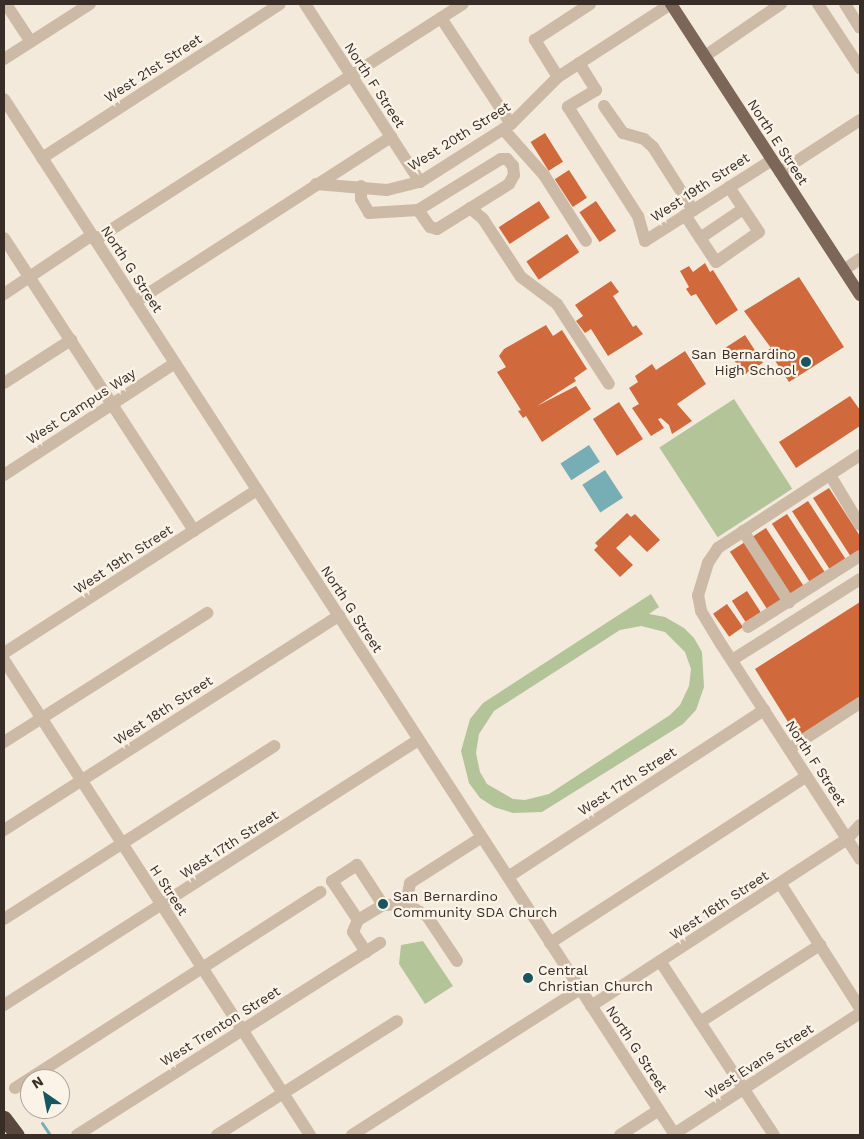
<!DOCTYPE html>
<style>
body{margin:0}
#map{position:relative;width:864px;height:1139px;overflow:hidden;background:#f4eadb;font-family:"Work Sans",sans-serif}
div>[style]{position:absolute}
.green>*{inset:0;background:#b3c499;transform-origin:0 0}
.water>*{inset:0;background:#77adb4;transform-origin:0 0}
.stream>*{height:3px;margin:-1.5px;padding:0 1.5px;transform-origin:1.5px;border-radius:1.5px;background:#77adb4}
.building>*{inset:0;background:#d06a3d;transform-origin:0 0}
.minor>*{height:12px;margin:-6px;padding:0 6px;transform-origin:6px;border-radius:6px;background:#cdbaa6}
.major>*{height:12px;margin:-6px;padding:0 6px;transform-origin:6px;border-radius:6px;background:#7c6657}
.highway>*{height:15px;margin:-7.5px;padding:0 7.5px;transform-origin:7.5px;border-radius:7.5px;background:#5a483e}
.dots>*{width:14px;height:14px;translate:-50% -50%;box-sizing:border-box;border:2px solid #fbf3e8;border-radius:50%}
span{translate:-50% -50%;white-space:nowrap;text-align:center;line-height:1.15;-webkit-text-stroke:4.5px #fbf3e8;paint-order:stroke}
.street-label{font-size:14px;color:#392e27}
.poi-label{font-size:14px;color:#392e27}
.right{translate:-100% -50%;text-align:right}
.left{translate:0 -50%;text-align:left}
.frame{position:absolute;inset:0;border:5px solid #392e27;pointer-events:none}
.north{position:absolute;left:20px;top:1069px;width:50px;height:50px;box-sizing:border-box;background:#fbf3e8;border:1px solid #ada49b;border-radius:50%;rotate:327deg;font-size:14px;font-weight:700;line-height:20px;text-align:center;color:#392e27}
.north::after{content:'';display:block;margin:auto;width:18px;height:22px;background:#19555e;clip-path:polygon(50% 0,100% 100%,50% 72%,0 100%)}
</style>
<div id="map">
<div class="green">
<i style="left:734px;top:399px;width:107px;height:89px;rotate:57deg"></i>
<i style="clip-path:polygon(evenodd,651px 594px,659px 607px,649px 614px,665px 617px,684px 628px,694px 638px,702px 652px,704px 687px,696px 710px,683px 724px,542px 812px,513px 813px,494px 807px,480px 798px,469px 783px,461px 751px,470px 719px,483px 703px,651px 594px,641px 626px,665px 632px,685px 652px,691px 669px,689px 686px,680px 705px,670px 715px,549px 794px,525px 800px,513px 799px,487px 784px,480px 772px,476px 753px,479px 734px,494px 711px,620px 630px,641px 626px)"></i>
<i style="clip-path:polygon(423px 941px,453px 986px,425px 1004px,399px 964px,401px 945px)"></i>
</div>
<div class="water">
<i style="left:589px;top:445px;width:20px;height:34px;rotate:57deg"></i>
<i style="left:605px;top:470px;width:33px;height:27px;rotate:57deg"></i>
</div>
<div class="stream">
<i style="left:42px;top:1123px;width:14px;rotate:56deg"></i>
</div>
<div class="building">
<i style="left:545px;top:133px;width:34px;height:17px;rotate:58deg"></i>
<i style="left:569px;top:170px;width:33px;height:17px;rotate:57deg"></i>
<i style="left:539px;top:201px;width:20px;height:48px;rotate:57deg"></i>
<i style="left:596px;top:201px;width:36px;height:20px;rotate:56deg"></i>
<i style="left:567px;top:234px;width:22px;height:49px;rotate:56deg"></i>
<i style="clip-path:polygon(705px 263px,710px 272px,713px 270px,738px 310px,716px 325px,696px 294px,691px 296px,686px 289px,689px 287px,680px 271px,689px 266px,693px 272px)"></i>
<i style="clip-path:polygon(799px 277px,844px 347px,789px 382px,768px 350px,771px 348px,744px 311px)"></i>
<i style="clip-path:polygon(611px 281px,619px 292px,613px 296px,633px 327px,636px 325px,643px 334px,608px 356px,591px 329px,585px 333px,576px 321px,583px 316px,575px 305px)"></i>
<i style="clip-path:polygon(546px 325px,553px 336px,562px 330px,587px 369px,574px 378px,576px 381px,537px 406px,576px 386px,591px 409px,542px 442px,526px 416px,523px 418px,518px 411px,521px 410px,497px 372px,506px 367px,499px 356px,504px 349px)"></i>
<i style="left:745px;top:335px;width:33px;height:23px;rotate:57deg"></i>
<i style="clip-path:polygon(685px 351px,706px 384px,677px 404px,692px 421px,672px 434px,669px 425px,661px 418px,658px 419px,664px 428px,651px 436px,632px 408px,639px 404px,629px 388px,638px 382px,635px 376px,652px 364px,656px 370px)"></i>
<i style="clip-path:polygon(850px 396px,860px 410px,860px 426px,796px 468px,779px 442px)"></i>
<i style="left:619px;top:402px;width:44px;height:31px;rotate:57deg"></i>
<i style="clip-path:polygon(829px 488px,860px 536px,860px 551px,851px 557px,813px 498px)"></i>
<i style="left:808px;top:501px;width:70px;height:19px;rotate:57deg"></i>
<i style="clip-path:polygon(627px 513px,631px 517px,635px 514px,660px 540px,647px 552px,630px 535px,616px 548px,633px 565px,620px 577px,594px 550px,598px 546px,595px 543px)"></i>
<i style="left:787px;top:514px;width:71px;height:18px;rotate:57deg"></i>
<i style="left:766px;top:528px;width:70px;height:18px;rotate:57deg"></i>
<i style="left:745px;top:542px;width:71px;height:18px;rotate:57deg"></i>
<i style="left:747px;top:591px;width:27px;height:18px;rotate:57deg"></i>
<i style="clip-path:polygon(860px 602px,860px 698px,798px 738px,755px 669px)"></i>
<i style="left:727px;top:604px;width:28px;height:17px;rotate:55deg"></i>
</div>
<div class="minor">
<i style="left:6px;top:4px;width:45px;rotate:56.7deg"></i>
<i style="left:305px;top:4px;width:212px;rotate:57.1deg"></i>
<i style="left:818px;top:4px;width:77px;rotate:56.7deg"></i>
<i style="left:845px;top:4px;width:28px;rotate:58deg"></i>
<i style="left:441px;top:18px;width:127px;rotate:56.6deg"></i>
<i style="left:705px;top:56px;width:92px;rotate:-34.4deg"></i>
<i style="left:4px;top:59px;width:102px;rotate:-32.6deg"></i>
<i style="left:579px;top:63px;width:32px;rotate:58deg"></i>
<i style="left:596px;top:90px;width:33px;rotate:149deg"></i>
<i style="left:568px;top:107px;width:130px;rotate:57.3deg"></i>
<i style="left:638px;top:216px;width:26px;rotate:74deg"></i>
<i style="left:645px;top:241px;width:151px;rotate:-32.5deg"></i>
<i style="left:558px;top:77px;width:44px;rotate:-121.9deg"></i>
<i style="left:535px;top:40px;width:66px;rotate:-33.2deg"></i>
<i style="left:4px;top:99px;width:1234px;rotate:57.07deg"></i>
<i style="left:604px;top:106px;width:33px;rotate:55deg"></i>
<i style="left:623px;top:133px;width:22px;rotate:16deg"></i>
<i style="left:644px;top:139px;width:12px;rotate:42deg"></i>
<i style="left:653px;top:147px;width:75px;rotate:57.6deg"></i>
<i style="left:503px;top:129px;width:62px;rotate:48.3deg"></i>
<i style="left:544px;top:175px;width:78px;rotate:57.5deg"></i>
<i style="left:42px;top:158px;width:283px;rotate:-32.9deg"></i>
<i style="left:780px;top:172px;width:95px;rotate:-33deg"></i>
<i style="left:316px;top:184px;width:71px;rotate:4.8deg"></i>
<i style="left:387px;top:190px;width:34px;rotate:-14deg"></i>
<i style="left:420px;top:182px;width:108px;rotate:-32.5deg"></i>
<i style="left:511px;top:124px;width:66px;rotate:-45deg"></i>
<i style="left:558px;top:77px;width:135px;rotate:-32.9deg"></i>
<i style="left:361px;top:186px;width:13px;rotate:90deg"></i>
<i style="left:361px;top:199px;width:16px;rotate:60deg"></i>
<i style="left:369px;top:213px;width:49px;rotate:-3.5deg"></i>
<i style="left:418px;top:210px;width:97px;rotate:-31.6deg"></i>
<i style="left:501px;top:159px;width:6px"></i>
<i style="left:507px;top:159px;width:9px;rotate:49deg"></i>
<i style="left:513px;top:166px;width:9px;rotate:84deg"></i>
<i style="left:514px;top:175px;width:10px;rotate:119deg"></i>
<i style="left:509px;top:184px;width:85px;rotate:148deg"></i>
<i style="left:437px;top:229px;width:7px;rotate:-164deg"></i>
<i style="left:430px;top:227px;width:21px;rotate:-125deg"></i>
<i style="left:470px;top:208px;width:17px;rotate:40deg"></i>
<i style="left:483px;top:219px;width:69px;rotate:56.8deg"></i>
<i style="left:521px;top:277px;width:45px;rotate:36.9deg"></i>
<i style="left:557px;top:304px;width:95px;rotate:57deg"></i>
<i style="left:685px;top:215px;width:56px;rotate:56.6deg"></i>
<i style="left:716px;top:262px;width:52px;rotate:-34.9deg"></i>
<i style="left:759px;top:232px;width:54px;rotate:-123.7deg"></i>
<i style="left:4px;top:238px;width:349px;rotate:57deg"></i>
<i style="left:700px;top:238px;width:52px;rotate:-34deg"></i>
<i style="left:95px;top:240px;width:437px;rotate:-32.7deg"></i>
<i style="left:844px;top:270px;width:19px;rotate:-35deg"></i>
<i style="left:4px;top:294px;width:106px;rotate:-33.8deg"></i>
<i style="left:135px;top:302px;width:305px;rotate:-32.8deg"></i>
<i style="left:4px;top:383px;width:80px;rotate:-32.7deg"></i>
<i style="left:860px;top:455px;width:170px;rotate:146.8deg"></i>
<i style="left:718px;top:548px;width:18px;rotate:124deg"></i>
<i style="left:708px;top:563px;width:34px;rotate:107deg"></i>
<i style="left:698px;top:595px;width:16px;rotate:79deg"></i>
<i style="left:701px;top:611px;width:39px;rotate:59deg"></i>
<i style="left:721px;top:644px;width:256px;rotate:57.1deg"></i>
<i style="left:4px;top:475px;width:204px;rotate:-33.2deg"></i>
<i style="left:830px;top:475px;width:58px;rotate:59deg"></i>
<i style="left:743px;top:531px;width:85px;rotate:57.1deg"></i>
<i style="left:748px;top:627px;width:133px;rotate:-32.4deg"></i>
<i style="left:4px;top:653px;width:301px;rotate:-32.8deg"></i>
<i style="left:4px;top:660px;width:565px;rotate:57.21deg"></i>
<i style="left:732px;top:660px;width:151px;rotate:-32.3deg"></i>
<i style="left:4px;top:742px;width:241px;rotate:-32.4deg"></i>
<i style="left:789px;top:749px;width:85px;rotate:-32.9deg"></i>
<i style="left:4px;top:830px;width:398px;rotate:-32.6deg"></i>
<i style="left:508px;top:877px;width:306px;rotate:-33.1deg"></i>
<i style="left:780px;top:883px;width:148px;rotate:57.4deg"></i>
<i style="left:406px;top:904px;width:24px;rotate:30deg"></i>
<i style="left:427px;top:916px;width:54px;rotate:56.3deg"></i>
<i style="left:383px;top:905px;width:48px;rotate:-123deg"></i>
<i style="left:357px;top:865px;width:30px;rotate:147deg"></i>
<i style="left:332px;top:881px;width:47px;rotate:56.3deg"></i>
<i style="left:358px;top:920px;width:29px;rotate:-31deg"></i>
<i style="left:383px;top:905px;width:23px;rotate:-2deg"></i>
<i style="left:406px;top:904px;width:21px;rotate:-79deg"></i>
<i style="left:410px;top:883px;width:85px;rotate:-32.6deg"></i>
<i style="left:4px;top:919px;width:321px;rotate:-32.6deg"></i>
<i style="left:358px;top:920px;width:13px;rotate:113deg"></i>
<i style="left:353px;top:932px;width:24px;rotate:57deg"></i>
<i style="left:550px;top:943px;width:306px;rotate:-33deg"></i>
<i style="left:660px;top:961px;width:208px;rotate:56.8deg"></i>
<i style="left:4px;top:1005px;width:492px;rotate:-32.6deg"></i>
<i style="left:591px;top:1006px;width:306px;rotate:-33.1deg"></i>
<i style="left:847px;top:839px;width:19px;rotate:-47deg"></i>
<i style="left:700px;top:1022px;width:143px;rotate:-32.7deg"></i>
<i style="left:15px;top:1088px;width:363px;rotate:-32.7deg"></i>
<i style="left:674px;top:1134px;width:222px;rotate:-33deg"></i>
<i style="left:77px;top:1135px;width:359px;rotate:-32.4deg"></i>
<i style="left:217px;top:1135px;width:213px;rotate:-32.3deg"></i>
<i style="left:352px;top:1135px;width:271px;rotate:-32.6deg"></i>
<i style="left:620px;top:1135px;width:46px;rotate:-32.7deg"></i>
</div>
<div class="major">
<i style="left:671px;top:4px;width:347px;rotate:57deg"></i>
</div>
<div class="highway">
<i style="left:4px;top:1118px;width:21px;rotate:53deg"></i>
</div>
<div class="dots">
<i style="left:806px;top:362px;background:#19555e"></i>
<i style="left:383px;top:904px;background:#19555e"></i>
<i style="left:528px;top:978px;background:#19555e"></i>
</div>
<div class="street-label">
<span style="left:153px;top:68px;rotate:-33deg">West 21st Street</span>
<span style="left:375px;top:85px;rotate:57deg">North F Street</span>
<span style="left:459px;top:136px;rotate:-32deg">West 20th Street</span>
<span style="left:778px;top:142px;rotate:57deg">North E Street</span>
<span style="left:700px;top:187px;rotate:-33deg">West 19th Street</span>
<span style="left:132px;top:269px;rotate:57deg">North G Street</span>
<span style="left:81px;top:406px;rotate:-33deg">West Campus Way</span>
<span style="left:123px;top:559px;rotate:-33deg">West 19th Street</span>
<span style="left:352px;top:609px;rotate:57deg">North G Street</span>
<span style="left:163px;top:710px;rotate:-33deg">West 18th Street</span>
<span style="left:816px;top:763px;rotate:57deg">North F Street</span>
<span style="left:627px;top:781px;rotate:-33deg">West 17th Street</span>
<span style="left:229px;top:844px;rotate:-33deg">West 17th Street</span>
<span style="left:169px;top:890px;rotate:57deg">H Street</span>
<span style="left:719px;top:905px;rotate:-33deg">West 16th Street</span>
<span style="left:220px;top:1026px;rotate:-32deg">West Trenton Street</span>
<span style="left:637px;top:1049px;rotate:57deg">North G Street</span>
<span style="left:759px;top:1061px;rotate:-33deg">West Evans Street</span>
</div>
<div class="poi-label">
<span class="right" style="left:796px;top:362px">San Bernardino<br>High School</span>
<span class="left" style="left:393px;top:904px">San Bernardino<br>Community SDA Church</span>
<span class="left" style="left:538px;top:978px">Central<br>Christian Church</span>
</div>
<div class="frame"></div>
<div class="north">N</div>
</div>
